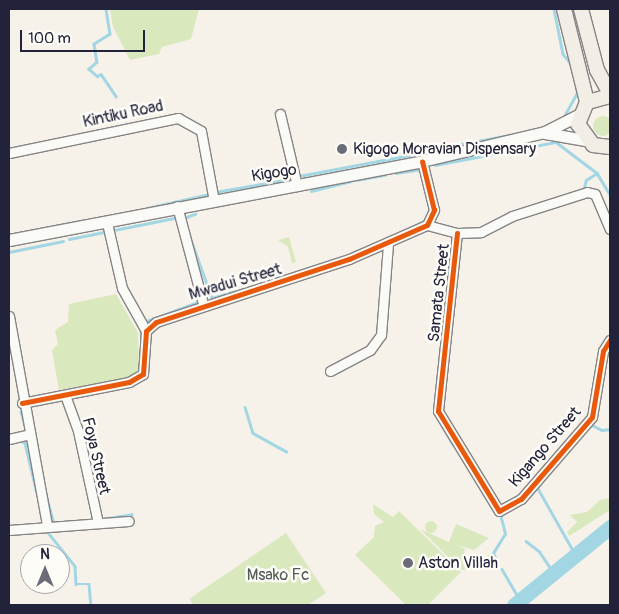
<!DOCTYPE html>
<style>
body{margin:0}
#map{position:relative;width:619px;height:614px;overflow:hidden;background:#f6f2ea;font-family:Pangolin,sans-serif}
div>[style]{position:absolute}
.green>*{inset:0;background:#d9e8bd}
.round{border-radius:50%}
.stream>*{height:2.5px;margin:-1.25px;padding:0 1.25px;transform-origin:1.25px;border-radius:1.25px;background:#a3d6e3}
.river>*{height:15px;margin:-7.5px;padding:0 7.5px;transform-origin:7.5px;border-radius:7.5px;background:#a3d6e3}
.roads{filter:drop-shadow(1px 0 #868485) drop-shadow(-1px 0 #868485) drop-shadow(0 1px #868485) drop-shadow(0 -1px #868485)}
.street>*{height:9px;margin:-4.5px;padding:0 4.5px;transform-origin:4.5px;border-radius:4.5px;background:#fafaf7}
.secondary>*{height:11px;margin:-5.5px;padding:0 5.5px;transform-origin:5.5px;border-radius:5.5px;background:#fafaf7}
.primary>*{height:14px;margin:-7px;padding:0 7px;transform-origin:7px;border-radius:7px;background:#f2ede5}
.cycleway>*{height:5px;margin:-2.5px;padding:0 2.5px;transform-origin:2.5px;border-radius:2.5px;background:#e8590c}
.dots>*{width:14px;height:14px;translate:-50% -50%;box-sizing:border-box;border:2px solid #fdfcf7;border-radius:50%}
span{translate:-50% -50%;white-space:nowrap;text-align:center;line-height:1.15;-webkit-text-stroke:5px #fdfcf7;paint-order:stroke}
.street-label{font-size:16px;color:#22223b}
.poi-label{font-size:16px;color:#22223b}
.left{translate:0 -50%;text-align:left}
.park-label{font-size:16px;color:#525b57}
.frame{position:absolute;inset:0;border:10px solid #22223b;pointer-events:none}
.north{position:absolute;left:20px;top:544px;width:50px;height:50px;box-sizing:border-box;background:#fdfcf7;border:1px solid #a5a5ac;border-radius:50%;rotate:0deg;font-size:14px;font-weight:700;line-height:20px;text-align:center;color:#22223b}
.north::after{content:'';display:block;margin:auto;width:18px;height:22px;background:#6c6b78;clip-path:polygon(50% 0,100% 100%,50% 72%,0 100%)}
.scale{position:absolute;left:20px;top:30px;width:125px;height:22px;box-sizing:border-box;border:2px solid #22223b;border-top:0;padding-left:6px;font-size:15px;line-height:18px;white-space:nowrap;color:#22223b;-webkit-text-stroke:4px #fdfcf7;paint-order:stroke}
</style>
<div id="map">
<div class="green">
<i style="clip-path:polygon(110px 9px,199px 9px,191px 39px,162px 47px,159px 54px,130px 60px,113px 27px)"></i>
<i class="round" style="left:593px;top:116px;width:20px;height:20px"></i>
<i style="clip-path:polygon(289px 237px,296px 262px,292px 263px,288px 247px,278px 240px)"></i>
<i style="clip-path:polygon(116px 294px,138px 333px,139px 367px,135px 376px,59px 390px,52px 350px,58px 344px,55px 330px,68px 322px,69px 304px)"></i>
<i style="clip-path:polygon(610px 498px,610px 510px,569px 536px,567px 532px,577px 522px,570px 515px,587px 512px,600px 500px)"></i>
<i style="clip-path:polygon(373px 504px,393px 517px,399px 511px,461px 572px,428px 605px,406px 605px,355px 555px,374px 537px,375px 526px,384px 522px,374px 514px)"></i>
<i class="round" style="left:425px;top:521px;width:12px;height:12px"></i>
<i style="clip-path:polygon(456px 524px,489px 538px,474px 550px,456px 545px,465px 549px,463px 558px,474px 570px,461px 570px,420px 529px,449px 542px)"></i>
<i style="clip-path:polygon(286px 533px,326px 593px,308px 605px,194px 605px,189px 599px)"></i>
<i style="clip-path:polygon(492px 554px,497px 565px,478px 570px,488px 555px)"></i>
</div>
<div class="stream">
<i style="left:106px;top:9px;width:25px;rotate:81deg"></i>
<i style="left:110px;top:34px;width:19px;rotate:148deg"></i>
<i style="left:94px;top:44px;width:18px;rotate:81deg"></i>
<i style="left:97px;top:62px;width:11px;rotate:139deg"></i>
<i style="left:89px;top:69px;width:11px;rotate:41deg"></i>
<i style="left:97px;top:76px;width:4px;rotate:-27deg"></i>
<i style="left:101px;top:74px;width:27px;rotate:56deg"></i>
<i style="left:554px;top:9px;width:46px;rotate:78.7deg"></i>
<i style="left:563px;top:54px;width:13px;rotate:51deg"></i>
<i style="left:563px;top:118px;width:29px;rotate:-61deg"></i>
<i style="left:577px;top:93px;width:9px;rotate:-96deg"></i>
<i style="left:451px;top:146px;width:59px;rotate:-10.7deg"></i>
<i style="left:423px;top:152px;width:28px;rotate:-13deg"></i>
<i style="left:435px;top:165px;width:123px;rotate:-10.8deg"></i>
<i style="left:556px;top:142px;width:51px;rotate:37.1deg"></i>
<i style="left:597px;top:173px;width:26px;rotate:59deg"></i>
<i style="left:396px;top:173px;width:24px;rotate:-9deg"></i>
<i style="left:299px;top:176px;width:118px;rotate:-10.7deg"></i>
<i style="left:356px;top:180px;width:29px;rotate:-10deg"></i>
<i style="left:311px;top:191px;width:41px;rotate:-14deg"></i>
<i style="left:583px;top:191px;width:11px;rotate:-75deg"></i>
<i style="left:586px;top:180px;width:13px;rotate:-32deg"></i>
<i style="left:215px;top:192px;width:76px;rotate:-9.8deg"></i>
<i style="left:147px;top:208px;width:65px;rotate:-12.5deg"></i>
<i style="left:184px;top:218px;width:12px;rotate:-20deg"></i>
<i style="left:186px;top:226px;width:77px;rotate:70.1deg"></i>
<i style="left:406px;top:230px;width:22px;rotate:-27deg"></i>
<i style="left:9px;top:235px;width:77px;rotate:-11.2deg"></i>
<i style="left:69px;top:239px;width:107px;rotate:-11.3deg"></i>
<i style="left:9px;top:252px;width:55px;rotate:-11.5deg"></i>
<i style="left:352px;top:253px;width:23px;rotate:-23deg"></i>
<i style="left:212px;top:298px;width:32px;rotate:-16deg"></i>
<i style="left:144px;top:322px;width:58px;rotate:-20.3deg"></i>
<i style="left:141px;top:332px;width:8px;rotate:83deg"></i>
<i style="left:245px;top:407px;width:27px;rotate:73deg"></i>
<i style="left:253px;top:433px;width:38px;rotate:29deg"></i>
<i style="left:21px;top:411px;width:23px;rotate:75deg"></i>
<i style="left:442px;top:425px;width:22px;rotate:60deg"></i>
<i style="left:592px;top:425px;width:11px;rotate:27deg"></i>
<i style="left:602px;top:430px;width:8px;rotate:-7deg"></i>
<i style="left:20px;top:440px;width:6px;rotate:31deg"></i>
<i style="left:25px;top:443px;width:51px;rotate:76.5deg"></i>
<i style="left:555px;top:465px;width:19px;rotate:-47deg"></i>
<i style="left:43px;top:483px;width:42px;rotate:75deg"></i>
<i style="left:536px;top:485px;width:79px;rotate:60.5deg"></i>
<i style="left:102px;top:519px;width:30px;rotate:-9deg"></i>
<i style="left:46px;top:530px;width:46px;rotate:51.1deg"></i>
<i style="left:75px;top:566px;width:18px;rotate:87deg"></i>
<i style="left:76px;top:584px;width:13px"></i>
<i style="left:89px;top:584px;width:21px;rotate:85deg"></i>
<i style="left:526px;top:541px;width:16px;rotate:38deg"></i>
<i style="left:539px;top:551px;width:29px;rotate:56deg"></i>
<i style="left:498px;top:563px;width:11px;rotate:-117deg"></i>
<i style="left:493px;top:553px;width:22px;rotate:-58deg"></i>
<i style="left:505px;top:534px;width:21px;rotate:-104deg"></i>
<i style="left:502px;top:569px;width:36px;rotate:60deg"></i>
</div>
<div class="river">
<i style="left:514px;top:605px;width:124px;rotate:-39.1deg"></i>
</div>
<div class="roads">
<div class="street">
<i style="left:280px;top:114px;width:74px;rotate:76.7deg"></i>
<i style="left:9px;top:153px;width:173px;rotate:-11.7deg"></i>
<i style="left:178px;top:118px;width:26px;rotate:29deg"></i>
<i style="left:201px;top:131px;width:71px;rotate:79.5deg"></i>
<i style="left:177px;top:206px;width:101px;rotate:75.1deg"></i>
<i style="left:107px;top:223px;width:67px;rotate:77deg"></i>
<i style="left:122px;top:288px;width:49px;rotate:60.8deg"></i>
<i style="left:427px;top:225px;width:31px;rotate:15deg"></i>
<i style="left:457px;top:233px;width:24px;rotate:-2deg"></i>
<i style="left:481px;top:232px;width:35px;rotate:-27deg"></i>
<i style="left:512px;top:216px;width:79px;rotate:-17.7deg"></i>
<i style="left:587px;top:192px;width:8px;rotate:14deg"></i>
<i style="left:595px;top:194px;width:38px;rotate:67deg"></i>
<i style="left:457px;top:233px;width:179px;rotate:96.1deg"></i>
<i style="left:438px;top:411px;width:117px;rotate:58.6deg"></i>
<i style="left:499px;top:511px;width:25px;rotate:-29deg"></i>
<i style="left:521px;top:499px;width:108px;rotate:-49.1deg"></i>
<i style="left:592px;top:417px;width:67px;rotate:-80.5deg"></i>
<i style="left:603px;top:351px;width:13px;rotate:-58deg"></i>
<i style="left:9px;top:316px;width:213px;rotate:79.7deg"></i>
<i style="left:330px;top:371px;width:45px;rotate:-27.7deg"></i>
<i style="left:370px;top:350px;width:19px;rotate:-54deg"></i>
<i style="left:381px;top:335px;width:92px;rotate:-85.6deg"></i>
<i style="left:65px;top:395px;width:38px;rotate:70deg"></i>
<i style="left:78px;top:431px;width:94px;rotate:77.7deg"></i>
<i style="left:22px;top:403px;width:109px;rotate:-11.1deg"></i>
<i style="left:129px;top:382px;width:16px;rotate:-30deg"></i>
<i style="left:143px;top:374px;width:43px;rotate:-86deg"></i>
<i style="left:146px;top:331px;width:13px;rotate:-42deg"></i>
<i style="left:156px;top:322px;width:203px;rotate:-18.1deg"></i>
<i style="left:349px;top:259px;width:85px;rotate:-23.6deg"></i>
<i style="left:427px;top:225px;width:17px;rotate:-65deg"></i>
<i style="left:434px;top:210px;width:50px;rotate:-103.8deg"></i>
<i style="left:9px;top:439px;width:18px;rotate:-13deg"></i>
<i style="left:9px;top:530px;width:120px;rotate:-4.3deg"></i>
</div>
<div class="secondary">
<i style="left:545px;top:133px;width:41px;rotate:9.9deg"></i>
<i style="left:9px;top:240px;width:420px;rotate:-10.8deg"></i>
<i style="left:422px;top:161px;width:126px;rotate:-13.3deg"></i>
<i style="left:545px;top:132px;width:38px;rotate:-27deg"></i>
</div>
<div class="primary">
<i style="left:564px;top:9px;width:96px;rotate:76.1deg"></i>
<i style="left:581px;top:9px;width:63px;rotate:75.3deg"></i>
<i style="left:597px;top:70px;width:26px;rotate:61deg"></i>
<i style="left:610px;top:96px;width:24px;rotate:165deg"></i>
<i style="left:587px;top:102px;width:24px;rotate:112deg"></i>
<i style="left:578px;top:124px;width:26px;rotate:54deg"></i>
<i style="left:593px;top:145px;width:17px;rotate:7deg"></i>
</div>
</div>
<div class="cycleway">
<i style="left:457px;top:233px;width:179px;rotate:96.1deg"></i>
<i style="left:438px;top:411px;width:117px;rotate:58.6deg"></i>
<i style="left:499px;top:511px;width:25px;rotate:-29deg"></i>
<i style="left:521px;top:499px;width:108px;rotate:-49.1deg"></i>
<i style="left:592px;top:417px;width:67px;rotate:-80.5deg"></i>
<i style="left:603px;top:351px;width:13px;rotate:-58deg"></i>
<i style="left:22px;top:403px;width:109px;rotate:-11.1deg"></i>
<i style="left:129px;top:382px;width:16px;rotate:-30deg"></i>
<i style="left:143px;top:374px;width:43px;rotate:-86deg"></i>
<i style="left:146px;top:331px;width:13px;rotate:-42deg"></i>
<i style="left:156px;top:322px;width:203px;rotate:-18.1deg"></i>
<i style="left:349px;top:259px;width:85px;rotate:-23.6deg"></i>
<i style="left:427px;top:225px;width:17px;rotate:-65deg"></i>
<i style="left:434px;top:210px;width:50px;rotate:-103.8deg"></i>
</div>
<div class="dots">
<i style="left:342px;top:149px;background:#6c6b78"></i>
<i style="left:408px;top:563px;background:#6c6b78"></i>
</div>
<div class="street-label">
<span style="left:123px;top:114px;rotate:-12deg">Kintiku Road</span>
<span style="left:274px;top:173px;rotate:-9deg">Kigogo</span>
<span style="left:235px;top:282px;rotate:-16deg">Mwadui Street</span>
<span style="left:439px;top:293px;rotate:-84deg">Samata Street</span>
<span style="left:545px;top:447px;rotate:-49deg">Kigango Street</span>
<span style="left:96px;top:456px;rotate:77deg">Foya Street</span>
</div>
<div class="poi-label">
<span class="left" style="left:353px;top:149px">Kigogo Moravian Dispensary</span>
<span class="left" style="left:418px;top:563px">Aston Villah</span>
</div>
<div class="park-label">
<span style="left:278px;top:575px">Msako Fc</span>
</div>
<div class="frame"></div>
<div class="north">N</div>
<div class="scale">100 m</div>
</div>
